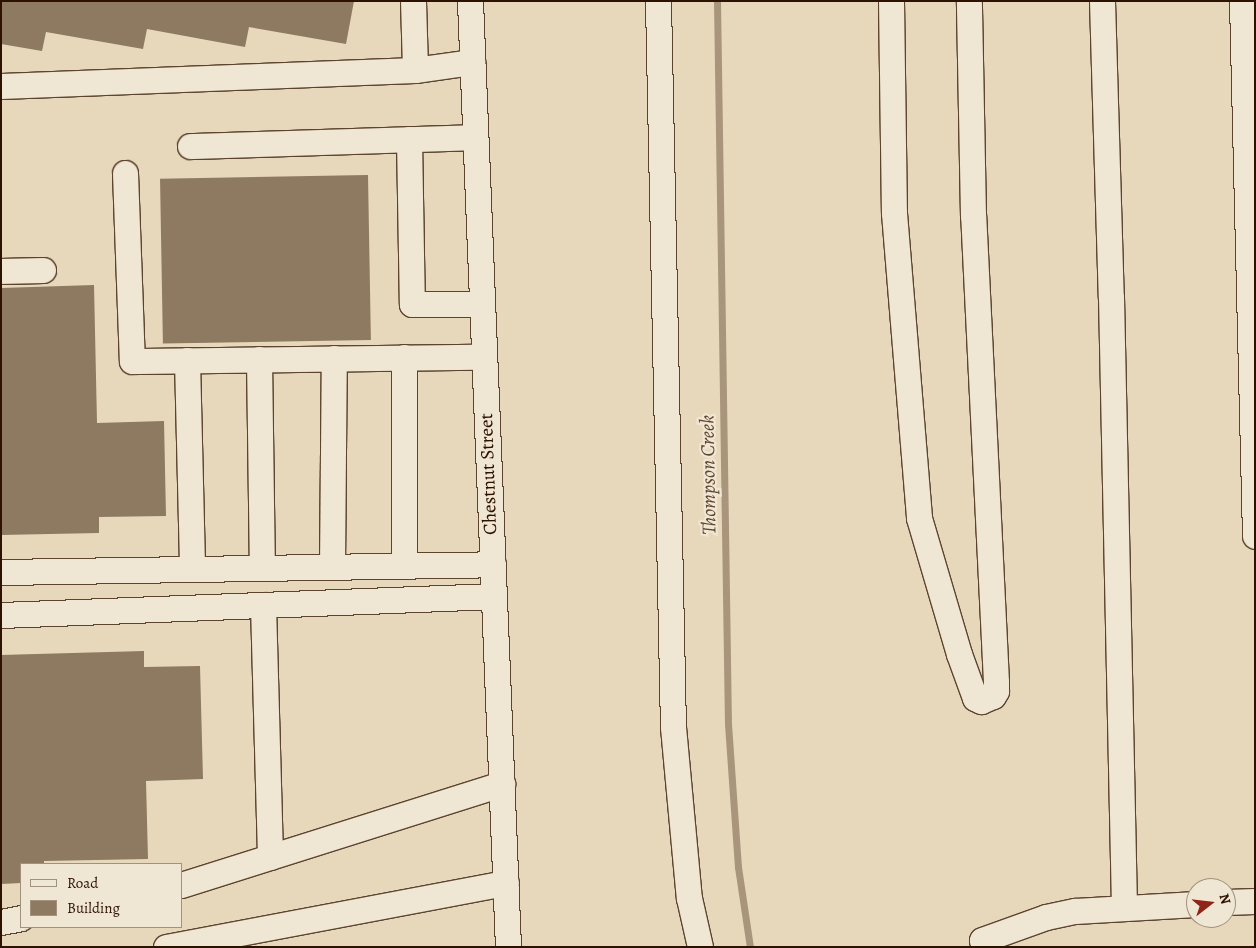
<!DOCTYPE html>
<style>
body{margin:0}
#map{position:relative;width:1256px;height:948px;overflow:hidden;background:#e7d8bb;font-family:Alegreya,serif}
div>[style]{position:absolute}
.stream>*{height:7px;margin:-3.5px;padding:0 3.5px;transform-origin:3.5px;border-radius:3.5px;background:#a8957b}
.building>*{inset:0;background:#8e7961;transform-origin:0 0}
.roads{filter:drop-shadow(1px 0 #5c442f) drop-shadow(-1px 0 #5c442f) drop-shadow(0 1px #5c442f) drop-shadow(0 -1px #5c442f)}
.minor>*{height:25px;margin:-12.5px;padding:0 12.5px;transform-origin:12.5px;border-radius:12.5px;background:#efe6d3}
span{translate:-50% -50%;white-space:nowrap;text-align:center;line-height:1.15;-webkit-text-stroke:4.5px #efe6d3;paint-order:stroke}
.street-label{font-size:19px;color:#2e1200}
.water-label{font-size:20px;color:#5f4631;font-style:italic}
.frame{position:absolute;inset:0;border:2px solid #2e1200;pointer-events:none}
.legend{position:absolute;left:20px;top:863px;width:162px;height:65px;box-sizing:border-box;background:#efe6d3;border:1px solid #a2917f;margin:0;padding:6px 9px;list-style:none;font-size:15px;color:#2e1200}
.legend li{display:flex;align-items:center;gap:10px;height:25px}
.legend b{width:25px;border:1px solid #a2917f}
.north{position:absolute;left:1186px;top:878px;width:50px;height:50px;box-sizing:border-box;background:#efe6d3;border:1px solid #a2917f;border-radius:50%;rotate:74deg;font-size:14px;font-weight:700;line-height:20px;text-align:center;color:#2e1200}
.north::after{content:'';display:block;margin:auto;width:18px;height:22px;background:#8f2418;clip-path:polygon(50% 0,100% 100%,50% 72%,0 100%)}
</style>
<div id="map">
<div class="stream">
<i style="left:717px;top:1px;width:723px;rotate:89.13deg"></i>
<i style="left:728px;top:724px;width:143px;rotate:86deg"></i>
<i style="left:738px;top:867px;width:81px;rotate:81.5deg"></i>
</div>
<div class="building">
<i style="clip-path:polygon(1px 1px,354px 1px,346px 44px,249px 27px,245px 47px,147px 29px,143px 49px,46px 32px,42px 51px,1px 44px)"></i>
<i style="left:368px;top:175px;width:165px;height:208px;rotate:89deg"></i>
<i style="clip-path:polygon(94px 285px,97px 423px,164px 421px,166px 516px,99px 517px,99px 533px,1px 535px,1px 288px)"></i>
<i style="clip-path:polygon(144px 651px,144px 667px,200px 666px,203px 779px,146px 781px,148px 859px,44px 861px,44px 864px,21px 864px,21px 883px,1px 884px,1px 655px)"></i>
</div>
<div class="roads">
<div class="minor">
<i style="left:413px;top:1px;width:69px;rotate:88.3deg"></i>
<i style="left:470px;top:1px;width:947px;rotate:87.7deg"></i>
<i style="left:658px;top:1px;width:726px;rotate:88.82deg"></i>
<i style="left:673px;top:727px;width:172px;rotate:84.7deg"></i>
<i style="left:689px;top:898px;width:50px;rotate:77.3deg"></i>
<i style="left:891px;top:1px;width:212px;rotate:89.2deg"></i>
<i style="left:894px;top:213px;width:306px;rotate:85.3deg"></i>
<i style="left:919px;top:518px;width:142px;rotate:73.6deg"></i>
<i style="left:959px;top:654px;width:47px;rotate:70deg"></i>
<i style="left:975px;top:698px;width:7px;rotate:27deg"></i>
<i style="left:981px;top:701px;width:13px;rotate:-23deg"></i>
<i style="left:993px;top:696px;width:6px;rotate:-59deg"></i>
<i style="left:996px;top:691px;width:9px;rotate:-90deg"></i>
<i style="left:996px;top:682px;width:467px;rotate:-92.8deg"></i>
<i style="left:973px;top:216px;width:215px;rotate:-91.1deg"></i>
<i style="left:1102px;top:1px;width:296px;rotate:88.3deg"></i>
<i style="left:1111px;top:297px;width:611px;rotate:88.78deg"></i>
<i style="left:1242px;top:1px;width:535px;rotate:88.61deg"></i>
<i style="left:1px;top:86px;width:414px;rotate:-2.2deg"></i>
<i style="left:415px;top:70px;width:58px;rotate:-8deg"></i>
<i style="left:409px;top:139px;width:165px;rotate:89deg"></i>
<i style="left:412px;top:304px;width:70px"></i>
<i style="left:190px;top:146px;width:285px;rotate:-1.8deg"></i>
<i style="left:125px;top:173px;width:188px;rotate:87.9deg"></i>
<i style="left:132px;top:361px;width:352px;rotate:-0.7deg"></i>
<i style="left:1px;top:271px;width:42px;rotate:-1.4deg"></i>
<i style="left:404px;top:357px;width:208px;rotate:90deg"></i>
<i style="left:259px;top:359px;width:209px;rotate:89.2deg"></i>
<i style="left:187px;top:360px;width:209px;rotate:88.6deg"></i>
<i style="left:332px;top:567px;width:209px;rotate:-89.5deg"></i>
<i style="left:1px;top:572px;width:492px;rotate:-0.9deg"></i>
<i style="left:263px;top:605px;width:252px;rotate:88.4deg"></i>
<i style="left:1px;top:615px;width:493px;rotate:-2.2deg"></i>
<i style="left:181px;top:885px;width:337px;rotate:-17.5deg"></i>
<i style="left:1226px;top:902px;width:29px;rotate:-2deg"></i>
<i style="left:1px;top:922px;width:20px;rotate:-11deg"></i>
<i style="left:166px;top:947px;width:346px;rotate:-10.7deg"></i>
<i style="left:984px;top:947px;width:7px;rotate:-106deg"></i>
<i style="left:982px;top:940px;width:68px;rotate:-19.8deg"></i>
<i style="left:1046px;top:917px;width:30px;rotate:-12deg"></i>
<i style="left:1075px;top:911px;width:121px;rotate:-3.3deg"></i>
</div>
</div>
<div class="street-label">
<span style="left:489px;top:474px;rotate:-92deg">Chestnut Street</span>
</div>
<div class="water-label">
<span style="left:708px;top:475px;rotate:-91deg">Thompson Creek</span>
</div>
<div class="frame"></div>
<ul class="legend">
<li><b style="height:6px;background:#efe6d3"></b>Road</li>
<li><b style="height:14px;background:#8e7961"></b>Building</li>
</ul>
<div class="north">N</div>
</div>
